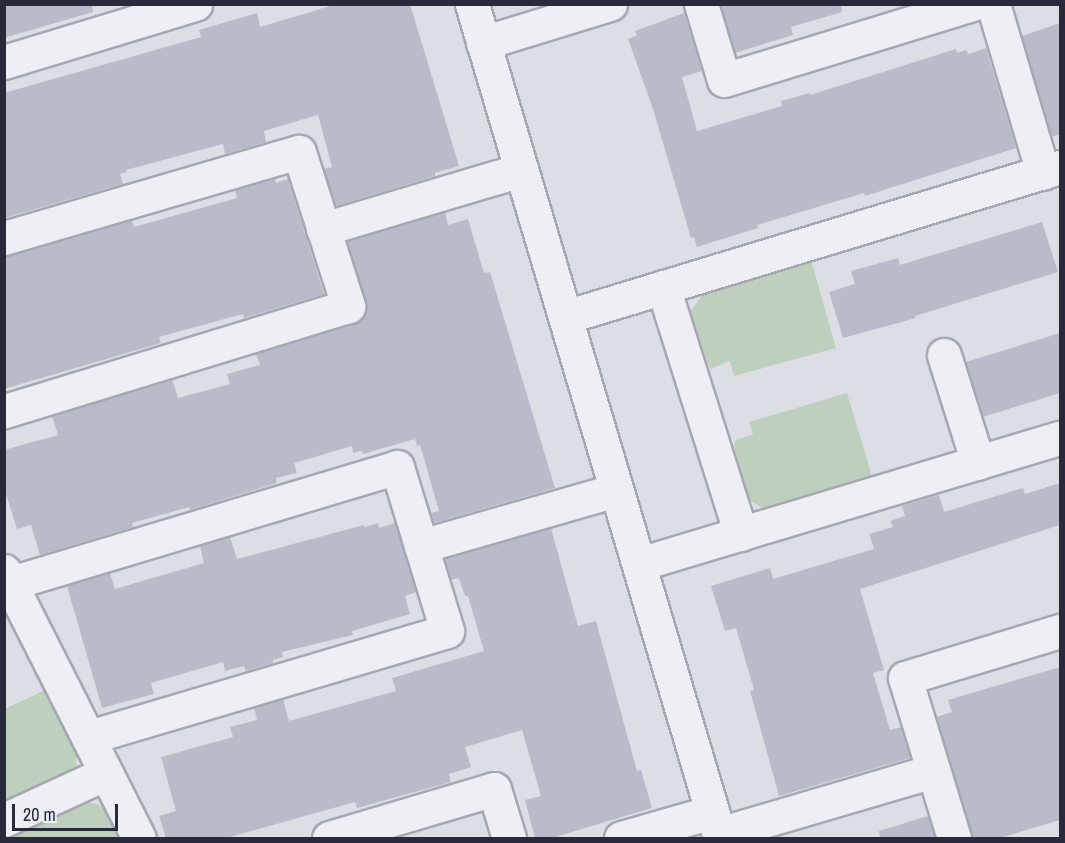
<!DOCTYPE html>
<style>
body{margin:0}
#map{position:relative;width:1065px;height:843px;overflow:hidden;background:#dcdee5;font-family:"Archivo Narrow",sans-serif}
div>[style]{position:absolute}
.green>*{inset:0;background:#bfcfbd}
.building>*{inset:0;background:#b9bcc8}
.roads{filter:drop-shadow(2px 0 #a5a8b2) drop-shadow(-2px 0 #a5a8b2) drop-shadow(0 2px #a5a8b2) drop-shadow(0 -2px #a5a8b2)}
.minor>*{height:33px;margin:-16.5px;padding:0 16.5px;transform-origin:16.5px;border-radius:16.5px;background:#eeeff4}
.tertiary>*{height:33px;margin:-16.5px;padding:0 16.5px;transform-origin:16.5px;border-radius:16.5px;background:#eeeff4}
span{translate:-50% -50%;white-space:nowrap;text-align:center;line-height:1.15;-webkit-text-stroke:5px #ebedf3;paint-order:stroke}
.frame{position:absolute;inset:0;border:6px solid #262a3b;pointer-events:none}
.scale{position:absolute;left:12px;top:804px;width:106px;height:27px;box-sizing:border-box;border:3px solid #262a3b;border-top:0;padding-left:8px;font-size:18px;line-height:21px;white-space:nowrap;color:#262a3b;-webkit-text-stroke:4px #ebedf3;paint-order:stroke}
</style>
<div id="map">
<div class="green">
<i style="clip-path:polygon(811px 260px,836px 348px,734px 376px,730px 361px,710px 369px,690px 312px,705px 291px)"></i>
<i style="clip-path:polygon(847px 393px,872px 476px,766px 510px,748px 499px,734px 445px,736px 440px,753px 434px,749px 422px)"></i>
<i style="clip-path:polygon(47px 689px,79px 756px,76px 759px,77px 772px,5px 804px,5px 709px)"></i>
<i style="clip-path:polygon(83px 801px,99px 805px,107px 812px,120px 838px,8px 838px,6px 836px)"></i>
</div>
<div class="building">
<i style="clip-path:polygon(4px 4px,92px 4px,93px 12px,4px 38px)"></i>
<i style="clip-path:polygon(337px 4px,410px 4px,459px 166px,435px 173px,435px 176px,336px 206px,324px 169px,332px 167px,318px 115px,264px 131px,266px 142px,225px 154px,223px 144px,126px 170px,127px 172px,120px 174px,123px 184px,4px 218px,4px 93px,201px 37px,199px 30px,257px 13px,260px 27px)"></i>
<i style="clip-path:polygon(721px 4px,841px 4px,842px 12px,791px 27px,793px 35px,735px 53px)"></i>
<i style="clip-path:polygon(684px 13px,702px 71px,682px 77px,697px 131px,782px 106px,781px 101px,809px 93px,810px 95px,956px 49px,957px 53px,966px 50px,968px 54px,986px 48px,1016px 148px,865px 196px,864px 193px,757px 225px,758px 228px,697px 247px,694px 237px,691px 238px,653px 109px,628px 39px,637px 35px,635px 31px)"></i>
<i style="clip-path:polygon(1060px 23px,1060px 134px,1052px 137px,1022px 36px)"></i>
<i style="clip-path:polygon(275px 179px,276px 183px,288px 179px,324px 294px,244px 318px,243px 314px,159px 337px,161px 343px,4px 389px,4px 256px,132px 220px,134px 227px,237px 198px,235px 190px)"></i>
<i style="clip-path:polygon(445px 212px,448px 225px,468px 219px,484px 273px,490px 272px,555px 488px,434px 523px,431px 513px,439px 511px,420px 445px,417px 446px,415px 439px,363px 454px,362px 451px,353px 453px,352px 446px,294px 463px,297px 473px,276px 478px,277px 483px,190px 510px,189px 507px,132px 523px,133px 527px,40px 555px,31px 525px,17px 529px,4px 488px,4px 450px,58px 435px,52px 416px,172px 379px,178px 398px,230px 384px,227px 374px,260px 365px,256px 354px,354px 324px,362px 318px,366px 309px,366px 301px,347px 241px)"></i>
<i style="clip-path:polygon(1042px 222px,1058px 272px,915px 316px,916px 318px,843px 338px,829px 292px,855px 284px,851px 271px,898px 258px,900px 265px)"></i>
<i style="clip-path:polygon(1060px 333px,1060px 393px,983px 417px,966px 362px)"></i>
<i style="clip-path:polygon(1060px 483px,1060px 525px,860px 589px,884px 670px,873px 673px,890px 730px,901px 727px,910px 758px,779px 796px,750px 691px,754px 690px,736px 628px,725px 631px,711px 586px,770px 568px,773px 579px,874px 549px,869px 534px,893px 527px,890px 521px,905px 516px,902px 506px,939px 495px,944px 512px,1023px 488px,1025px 494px)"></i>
<i style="clip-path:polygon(378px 523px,379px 528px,395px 523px,416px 592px,405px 596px,410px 614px,352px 631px,353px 635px,282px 652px,283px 657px,273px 660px,273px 663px,246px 671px,244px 666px,225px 671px,223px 662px,151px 683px,154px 694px,102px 708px,67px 586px,110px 573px,115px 589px,204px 563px,200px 546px,230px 537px,237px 559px,364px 525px,365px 527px)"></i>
<i style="clip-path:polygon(551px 528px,578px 626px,596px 621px,637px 771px,641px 770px,652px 808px,552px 838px,535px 838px,525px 800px,541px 796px,522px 730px,465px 747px,471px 767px,449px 774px,451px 782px,357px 808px,355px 802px,226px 838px,166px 838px,159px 816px,176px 811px,161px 757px,233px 737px,230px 727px,257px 720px,254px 707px,283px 699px,289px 721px,396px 691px,392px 678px,484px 651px,468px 596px,465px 596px,459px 578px,451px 580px,445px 559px)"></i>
<i style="clip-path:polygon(1060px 667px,1060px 820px,1000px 838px,972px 838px,936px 717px,952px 712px,948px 700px)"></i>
<i style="clip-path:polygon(928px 816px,935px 838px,880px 838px,879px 831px)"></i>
</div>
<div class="roads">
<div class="minor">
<i style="left:701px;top:4px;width:79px;rotate:73.2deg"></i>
<i style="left:724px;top:80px;width:259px;rotate:-17deg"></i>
<i style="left:993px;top:4px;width:176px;rotate:73.5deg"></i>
<i style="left:483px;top:43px;width:133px;rotate:-17.1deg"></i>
<i style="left:4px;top:62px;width:200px;rotate:-16.9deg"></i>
<i style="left:323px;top:229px;width:207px;rotate:-16.6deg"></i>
<i style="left:4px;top:238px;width:307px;rotate:-16.3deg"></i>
<i style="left:299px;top:152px;width:162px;rotate:72.3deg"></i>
<i style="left:348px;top:306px;width:360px;rotate:163deg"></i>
<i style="left:663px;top:287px;width:259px;rotate:72.5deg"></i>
<i style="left:565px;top:317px;width:517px;rotate:-16.86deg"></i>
<i style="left:944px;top:355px;width:113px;rotate:72.5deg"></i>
<i style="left:421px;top:546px;width:203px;rotate:-16deg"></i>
<i style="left:639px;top:564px;width:439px;rotate:-16.7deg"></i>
<i style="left:4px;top:571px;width:299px;rotate:63.2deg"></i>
<i style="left:11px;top:583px;width:403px;rotate:-16.7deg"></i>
<i style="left:397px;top:467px;width:171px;rotate:73deg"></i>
<i style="left:447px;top:631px;width:374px;rotate:163.5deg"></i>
<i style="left:4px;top:820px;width:112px;rotate:-24.7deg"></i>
<i style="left:719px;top:834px;width:223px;rotate:-16.4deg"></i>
<i style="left:329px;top:838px;width:172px;rotate:-16.5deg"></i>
<i style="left:494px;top:789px;width:51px;rotate:73deg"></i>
<i style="left:621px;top:838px;width:95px;rotate:-15.9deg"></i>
<i style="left:954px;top:838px;width:167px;rotate:-107deg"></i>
<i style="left:905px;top:678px;width:162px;rotate:-16.9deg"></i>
</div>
<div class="tertiary">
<i style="left:472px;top:4px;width:870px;rotate:73.44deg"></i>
</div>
</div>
<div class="frame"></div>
<div class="scale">20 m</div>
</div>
